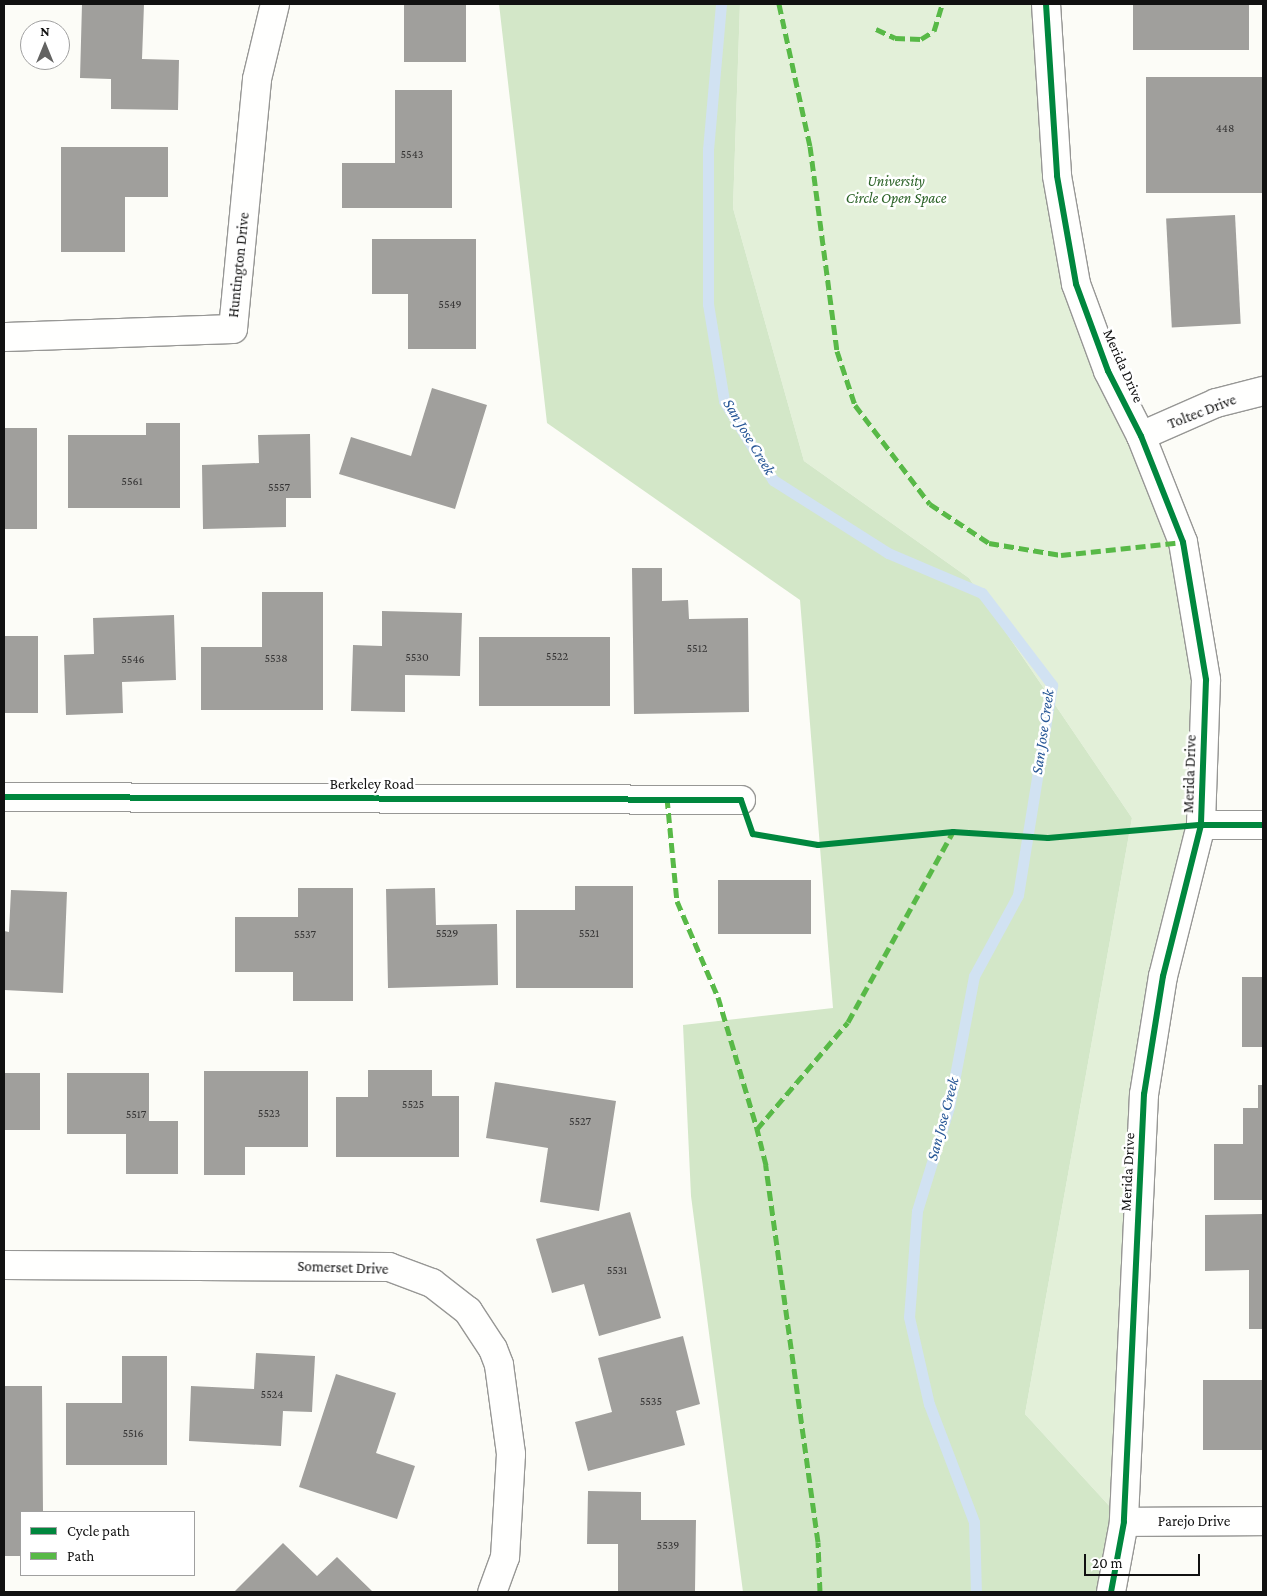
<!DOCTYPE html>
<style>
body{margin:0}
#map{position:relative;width:1267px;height:1596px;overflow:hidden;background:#fcfcf7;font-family:"Crimson Pro",serif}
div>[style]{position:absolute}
.green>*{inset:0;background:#e3f0d9}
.forest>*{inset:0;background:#d3e7c8}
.stream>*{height:11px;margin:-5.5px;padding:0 5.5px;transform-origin:5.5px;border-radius:5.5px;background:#d1e2f2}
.building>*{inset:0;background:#a09f9c;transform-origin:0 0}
.roads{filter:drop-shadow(1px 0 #979795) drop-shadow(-1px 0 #979795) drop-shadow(0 1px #979795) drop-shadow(0 -1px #979795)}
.street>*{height:28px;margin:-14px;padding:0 14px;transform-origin:14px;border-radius:14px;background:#fffffe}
.quiet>*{height:5px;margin-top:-2.5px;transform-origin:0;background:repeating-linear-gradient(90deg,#58b947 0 10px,transparent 0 15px)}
.cycleway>*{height:6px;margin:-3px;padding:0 3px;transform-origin:3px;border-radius:3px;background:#00873e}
span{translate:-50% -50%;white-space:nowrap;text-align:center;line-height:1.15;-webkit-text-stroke:5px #fff;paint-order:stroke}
.number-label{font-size:12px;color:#353434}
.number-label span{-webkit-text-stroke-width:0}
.park-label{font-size:15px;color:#2b6227;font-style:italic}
.street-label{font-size:15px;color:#111}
.water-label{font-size:16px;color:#265696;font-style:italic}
.frame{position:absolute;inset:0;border:5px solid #111;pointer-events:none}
.legend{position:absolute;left:20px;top:1511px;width:175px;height:65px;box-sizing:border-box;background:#fff;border:1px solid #a0a0a0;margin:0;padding:6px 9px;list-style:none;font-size:15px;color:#111}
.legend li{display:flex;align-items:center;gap:10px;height:25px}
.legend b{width:25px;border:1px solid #a0a0a0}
.north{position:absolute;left:20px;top:20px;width:50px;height:50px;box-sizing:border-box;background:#fff;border:1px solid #a0a0a0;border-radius:50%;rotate:0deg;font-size:14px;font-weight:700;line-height:20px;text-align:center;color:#111}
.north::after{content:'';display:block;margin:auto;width:18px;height:22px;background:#636362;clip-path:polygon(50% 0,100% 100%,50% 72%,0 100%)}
.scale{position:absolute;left:1084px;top:1554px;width:116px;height:22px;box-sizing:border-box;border:2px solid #111;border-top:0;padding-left:6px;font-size:15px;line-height:18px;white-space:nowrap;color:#111;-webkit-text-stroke:4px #fff;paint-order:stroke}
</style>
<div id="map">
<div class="green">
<i style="clip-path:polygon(740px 4px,1046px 4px,1076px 284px,1141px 436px,1206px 680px,1201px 825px,1163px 976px,1124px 1522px,1025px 1414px,1132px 818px,969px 578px,804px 461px,733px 208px)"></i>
</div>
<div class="forest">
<i style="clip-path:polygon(499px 4px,740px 4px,733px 208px,804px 461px,969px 578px,1132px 818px,1025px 1414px,1124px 1522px,1104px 1592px,743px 1592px,691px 1196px,683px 1025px,833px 1008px,800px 600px,547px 423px)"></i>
</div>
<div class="stream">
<i style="left:721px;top:4px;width:146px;rotate:95.1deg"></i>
<i style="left:708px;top:149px;width:155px;rotate:90deg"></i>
<i style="left:708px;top:304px;width:98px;rotate:80.6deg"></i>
<i style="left:724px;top:401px;width:93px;rotate:58.2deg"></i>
<i style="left:773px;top:480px;width:136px;rotate:32.4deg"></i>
<i style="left:888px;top:553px;width:102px;rotate:23.1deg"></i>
<i style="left:982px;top:593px;width:116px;rotate:52.7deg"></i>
<i style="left:1052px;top:685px;width:213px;rotate:99.2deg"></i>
<i style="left:1018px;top:895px;width:92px;rotate:118.5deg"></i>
<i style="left:974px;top:976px;width:133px;rotate:100.8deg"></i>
<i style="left:949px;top:1107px;width:109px;rotate:107.1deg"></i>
<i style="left:917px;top:1211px;width:106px;rotate:94.3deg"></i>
<i style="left:909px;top:1317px;width:89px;rotate:77.1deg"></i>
<i style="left:929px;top:1404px;width:126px;rotate:69.1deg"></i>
<i style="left:974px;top:1522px;width:70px;rotate:88.4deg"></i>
</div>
<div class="building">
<i style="clip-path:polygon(82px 4px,144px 4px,142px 59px,179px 60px,178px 110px,111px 109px,111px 79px,80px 78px)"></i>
<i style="left:404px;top:4px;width:62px;height:58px"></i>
<i style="left:1133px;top:4px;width:116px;height:46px"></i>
<i style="left:1146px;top:77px;width:117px;height:116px"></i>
<i style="clip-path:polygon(395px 90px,452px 90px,452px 208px,342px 208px,342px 163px,395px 163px)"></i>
<i style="clip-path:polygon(61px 147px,168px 147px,168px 197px,125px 197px,125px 252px,61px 252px)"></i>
<i style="left:1235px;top:215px;width:109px;height:69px;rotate:87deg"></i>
<i style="clip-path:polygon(372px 239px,476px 239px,476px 349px,408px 349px,408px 294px,372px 294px)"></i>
<i style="clip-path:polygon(432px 388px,487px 405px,455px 509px,339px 474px,351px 437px,411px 456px)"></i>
<i style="clip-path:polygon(146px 423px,180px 423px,180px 508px,68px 508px,68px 435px,146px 435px)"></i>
<i style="left:4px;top:428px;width:33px;height:101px"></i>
<i style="clip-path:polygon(310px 434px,311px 498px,286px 498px,286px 527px,203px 529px,202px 465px,259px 463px,258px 435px)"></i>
<i style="clip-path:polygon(632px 568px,662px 568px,662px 601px,688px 600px,689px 619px,748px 618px,749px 712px,634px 714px)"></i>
<i style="clip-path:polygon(262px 592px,323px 592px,323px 710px,201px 710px,201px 647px,262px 647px)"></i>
<i style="clip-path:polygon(382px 611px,462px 613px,460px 676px,405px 675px,405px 712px,351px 711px,353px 645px,382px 646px)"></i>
<i style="clip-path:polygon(174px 615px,176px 680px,122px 682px,123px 713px,66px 715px,64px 655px,94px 654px,93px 618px)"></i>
<i style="left:4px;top:636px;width:34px;height:77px"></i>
<i style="left:479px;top:637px;width:131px;height:69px"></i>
<i style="left:718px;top:880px;width:93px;height:54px"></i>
<i style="clip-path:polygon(575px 886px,633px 886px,633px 988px,516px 988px,516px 910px,575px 910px)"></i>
<i style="clip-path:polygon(298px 888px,353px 888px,353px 1001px,293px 1001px,293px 972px,235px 972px,235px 917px,298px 917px)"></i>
<i style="clip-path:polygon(435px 888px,436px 925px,497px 924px,498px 985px,388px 988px,386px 889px)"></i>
<i style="clip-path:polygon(11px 890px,67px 892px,63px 993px,4px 990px,4px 931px,9px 932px)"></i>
<i style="left:1242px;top:977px;width:21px;height:70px"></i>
<i style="clip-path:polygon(368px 1070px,432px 1070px,432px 1096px,459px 1096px,459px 1157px,336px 1157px,336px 1097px,368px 1097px)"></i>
<i style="clip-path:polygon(204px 1071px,308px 1071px,308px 1147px,245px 1147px,245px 1175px,204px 1175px)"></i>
<i style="left:4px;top:1073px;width:36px;height:57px"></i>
<i style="clip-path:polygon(67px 1073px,149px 1073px,149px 1121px,178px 1121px,178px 1174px,126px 1174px,126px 1134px,67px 1134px)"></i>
<i style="clip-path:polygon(495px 1082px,616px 1101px,599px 1211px,540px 1202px,548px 1148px,486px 1138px)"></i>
<i style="clip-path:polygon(1258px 1085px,1263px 1085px,1263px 1200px,1214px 1200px,1214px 1144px,1243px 1144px,1243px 1108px,1258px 1108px)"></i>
<i style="clip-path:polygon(630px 1212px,661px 1318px,599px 1336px,584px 1284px,552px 1293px,536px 1239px)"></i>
<i style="clip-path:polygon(1263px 1214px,1263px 1329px,1249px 1329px,1249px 1270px,1205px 1271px,1205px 1215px)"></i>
<i style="clip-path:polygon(683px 1336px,700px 1404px,676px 1411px,685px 1445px,588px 1471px,575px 1422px,612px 1412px,598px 1358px)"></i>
<i style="clip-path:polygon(256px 1353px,315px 1356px,312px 1412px,283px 1411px,281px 1446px,189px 1441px,191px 1386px,254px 1389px)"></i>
<i style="clip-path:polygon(122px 1356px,167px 1356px,167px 1465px,66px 1465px,66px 1403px,122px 1403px)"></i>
<i style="clip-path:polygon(336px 1374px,396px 1393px,376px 1453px,415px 1466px,397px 1519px,299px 1487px)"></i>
<i style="left:1203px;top:1380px;width:60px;height:70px"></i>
<i style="clip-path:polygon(4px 1386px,42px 1386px,43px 1512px,21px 1512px,21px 1556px,4px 1556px)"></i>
<i style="clip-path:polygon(588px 1491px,641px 1492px,641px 1520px,696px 1520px,695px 1592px,618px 1592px,618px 1544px,587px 1544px)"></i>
<i style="clip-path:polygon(283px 1543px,317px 1576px,337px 1557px,373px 1592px,234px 1592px)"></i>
</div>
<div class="roads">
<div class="street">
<i style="left:1046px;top:4px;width:172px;rotate:86.3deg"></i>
<i style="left:1057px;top:176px;width:110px;rotate:80deg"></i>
<i style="left:1076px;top:284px;width:93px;rotate:69.8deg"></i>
<i style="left:1108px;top:371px;width:73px;rotate:63.1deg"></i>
<i style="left:1141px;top:436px;width:114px;rotate:68.4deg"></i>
<i style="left:1183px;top:542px;width:140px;rotate:80.5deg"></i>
<i style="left:1206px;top:680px;width:145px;rotate:92deg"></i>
<i style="left:1201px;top:825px;width:156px;rotate:104.1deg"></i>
<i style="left:1163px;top:976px;width:120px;rotate:99.1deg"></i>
<i style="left:1144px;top:1094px;width:428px;rotate:92.7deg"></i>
<i style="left:1124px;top:1522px;width:71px;rotate:100.5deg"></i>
<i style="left:4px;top:337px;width:229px;rotate:-2deg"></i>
<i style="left:233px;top:329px;width:251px;rotate:-84.5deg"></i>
<i style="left:257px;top:79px;width:77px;rotate:-76.5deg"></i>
<i style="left:1141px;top:436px;width:82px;rotate:-23.7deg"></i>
<i style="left:1216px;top:403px;width:49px;rotate:-14.3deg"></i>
<i style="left:4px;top:797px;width:737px;rotate:0.23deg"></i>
<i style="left:1201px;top:825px;width:62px"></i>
<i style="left:4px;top:1265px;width:385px;rotate:0.3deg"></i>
<i style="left:389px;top:1267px;width:46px;rotate:20.4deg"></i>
<i style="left:432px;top:1283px;width:46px;rotate:37.9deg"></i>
<i style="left:468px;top:1311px;width:45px;rotate:56.7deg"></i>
<i style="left:493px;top:1349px;width:17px;rotate:69deg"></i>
<i style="left:499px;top:1365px;width:90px;rotate:82.3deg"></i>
<i style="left:511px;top:1454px;width:103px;rotate:93.3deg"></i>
<i style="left:505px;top:1557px;width:37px;rotate:110deg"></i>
<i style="left:1124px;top:1522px;width:139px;rotate:-0.4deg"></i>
</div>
</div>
<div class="quiet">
<i style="left:779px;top:4px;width:145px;rotate:77.7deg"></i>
<i style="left:810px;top:146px;width:207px;rotate:82.5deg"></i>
<i style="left:837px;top:351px;width:57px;rotate:71.6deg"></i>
<i style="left:855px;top:405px;width:124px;rotate:52.9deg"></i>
<i style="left:930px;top:504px;width:71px;rotate:33.5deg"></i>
<i style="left:989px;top:543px;width:73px;rotate:9.5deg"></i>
<i style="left:1061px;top:555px;width:123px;rotate:-6.1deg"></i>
<i style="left:876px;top:29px;width:21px;rotate:25deg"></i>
<i style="left:895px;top:38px;width:26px;rotate:2deg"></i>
<i style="left:921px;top:39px;width:15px;rotate:-32deg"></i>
<i style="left:934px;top:31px;width:28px;rotate:-73deg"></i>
<i style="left:667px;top:798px;width:103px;rotate:84.5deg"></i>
<i style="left:677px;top:901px;width:104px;rotate:66.9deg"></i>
<i style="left:718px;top:997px;width:138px;rotate:73.5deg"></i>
<i style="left:820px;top:1592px;width:50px;rotate:-92.3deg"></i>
<i style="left:818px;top:1542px;width:381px;rotate:-97.9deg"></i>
<i style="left:766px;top:1165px;width:37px;rotate:-104deg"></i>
<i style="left:757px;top:1129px;width:140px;rotate:-49.6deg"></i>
<i style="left:848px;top:1022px;width:217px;rotate:-61.1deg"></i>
</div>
<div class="cycleway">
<i style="left:1046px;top:4px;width:172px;rotate:86.3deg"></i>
<i style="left:1057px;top:176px;width:110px;rotate:80deg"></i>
<i style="left:1076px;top:284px;width:93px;rotate:69.8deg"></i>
<i style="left:1108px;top:371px;width:73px;rotate:63.1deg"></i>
<i style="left:1141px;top:436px;width:114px;rotate:68.4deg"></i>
<i style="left:1183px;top:542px;width:140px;rotate:80.5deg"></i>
<i style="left:1206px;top:680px;width:145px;rotate:92deg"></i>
<i style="left:1201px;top:825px;width:156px;rotate:104.1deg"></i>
<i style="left:1163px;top:976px;width:120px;rotate:99.1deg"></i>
<i style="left:1144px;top:1094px;width:428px;rotate:92.7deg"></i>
<i style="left:1124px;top:1522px;width:71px;rotate:100.5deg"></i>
<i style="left:4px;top:797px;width:737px;rotate:0.23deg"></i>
<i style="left:741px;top:800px;width:36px;rotate:71deg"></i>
<i style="left:753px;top:834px;width:66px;rotate:9.6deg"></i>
<i style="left:818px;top:845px;width:136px;rotate:-5.5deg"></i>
<i style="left:953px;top:832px;width:95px;rotate:3.6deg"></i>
<i style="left:1048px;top:838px;width:154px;rotate:-4.9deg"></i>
<i style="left:1201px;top:825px;width:62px"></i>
</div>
<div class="number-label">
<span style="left:1225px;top:129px">448</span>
<span style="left:412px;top:155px">5543</span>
<span style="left:450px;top:305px">5549</span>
<span style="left:132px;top:482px">5561</span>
<span style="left:279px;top:488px">5557</span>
<span style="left:697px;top:649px">5512</span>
<span style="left:557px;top:657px">5522</span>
<span style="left:417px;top:658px">5530</span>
<span style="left:276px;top:659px">5538</span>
<span style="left:133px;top:660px">5546</span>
<span style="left:447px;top:934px">5529</span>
<span style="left:589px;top:934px">5521</span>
<span style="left:305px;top:935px">5537</span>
<span style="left:413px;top:1105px">5525</span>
<span style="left:269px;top:1114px">5523</span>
<span style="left:136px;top:1115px">5517</span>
<span style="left:580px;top:1122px">5527</span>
<span style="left:617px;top:1271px">5531</span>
<span style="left:272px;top:1395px">5524</span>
<span style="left:651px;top:1402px">5535</span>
<span style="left:133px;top:1434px">5516</span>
<span style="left:668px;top:1546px">5539</span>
</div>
<div class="park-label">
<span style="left:896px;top:190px">University<br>Circle Open Space</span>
</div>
<div class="street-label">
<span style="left:239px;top:265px;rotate:-84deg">Huntington Drive</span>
<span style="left:1123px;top:366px;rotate:66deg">Merida Drive</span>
<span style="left:1202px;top:412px;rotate:-21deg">Toltec Drive</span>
<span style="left:1190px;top:774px;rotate:-88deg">Merida Drive</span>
<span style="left:372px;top:785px">Berkeley Road</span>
<span style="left:1128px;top:1172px;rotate:-87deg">Merida Drive</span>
<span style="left:343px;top:1268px;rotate:2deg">Somerset Drive</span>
<span style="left:1194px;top:1522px">Parejo Drive</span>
</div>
<div class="water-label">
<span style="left:749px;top:437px;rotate:59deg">San Jose Creek</span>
<span style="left:1043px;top:732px;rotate:-82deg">San Jose Creek</span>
<span style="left:943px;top:1119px;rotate:-75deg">San Jose Creek</span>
</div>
<div class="frame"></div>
<ul class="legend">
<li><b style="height:6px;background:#00873e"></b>Cycle path</li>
<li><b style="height:6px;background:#58b947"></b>Path</li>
</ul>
<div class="north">N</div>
<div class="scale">20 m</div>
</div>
